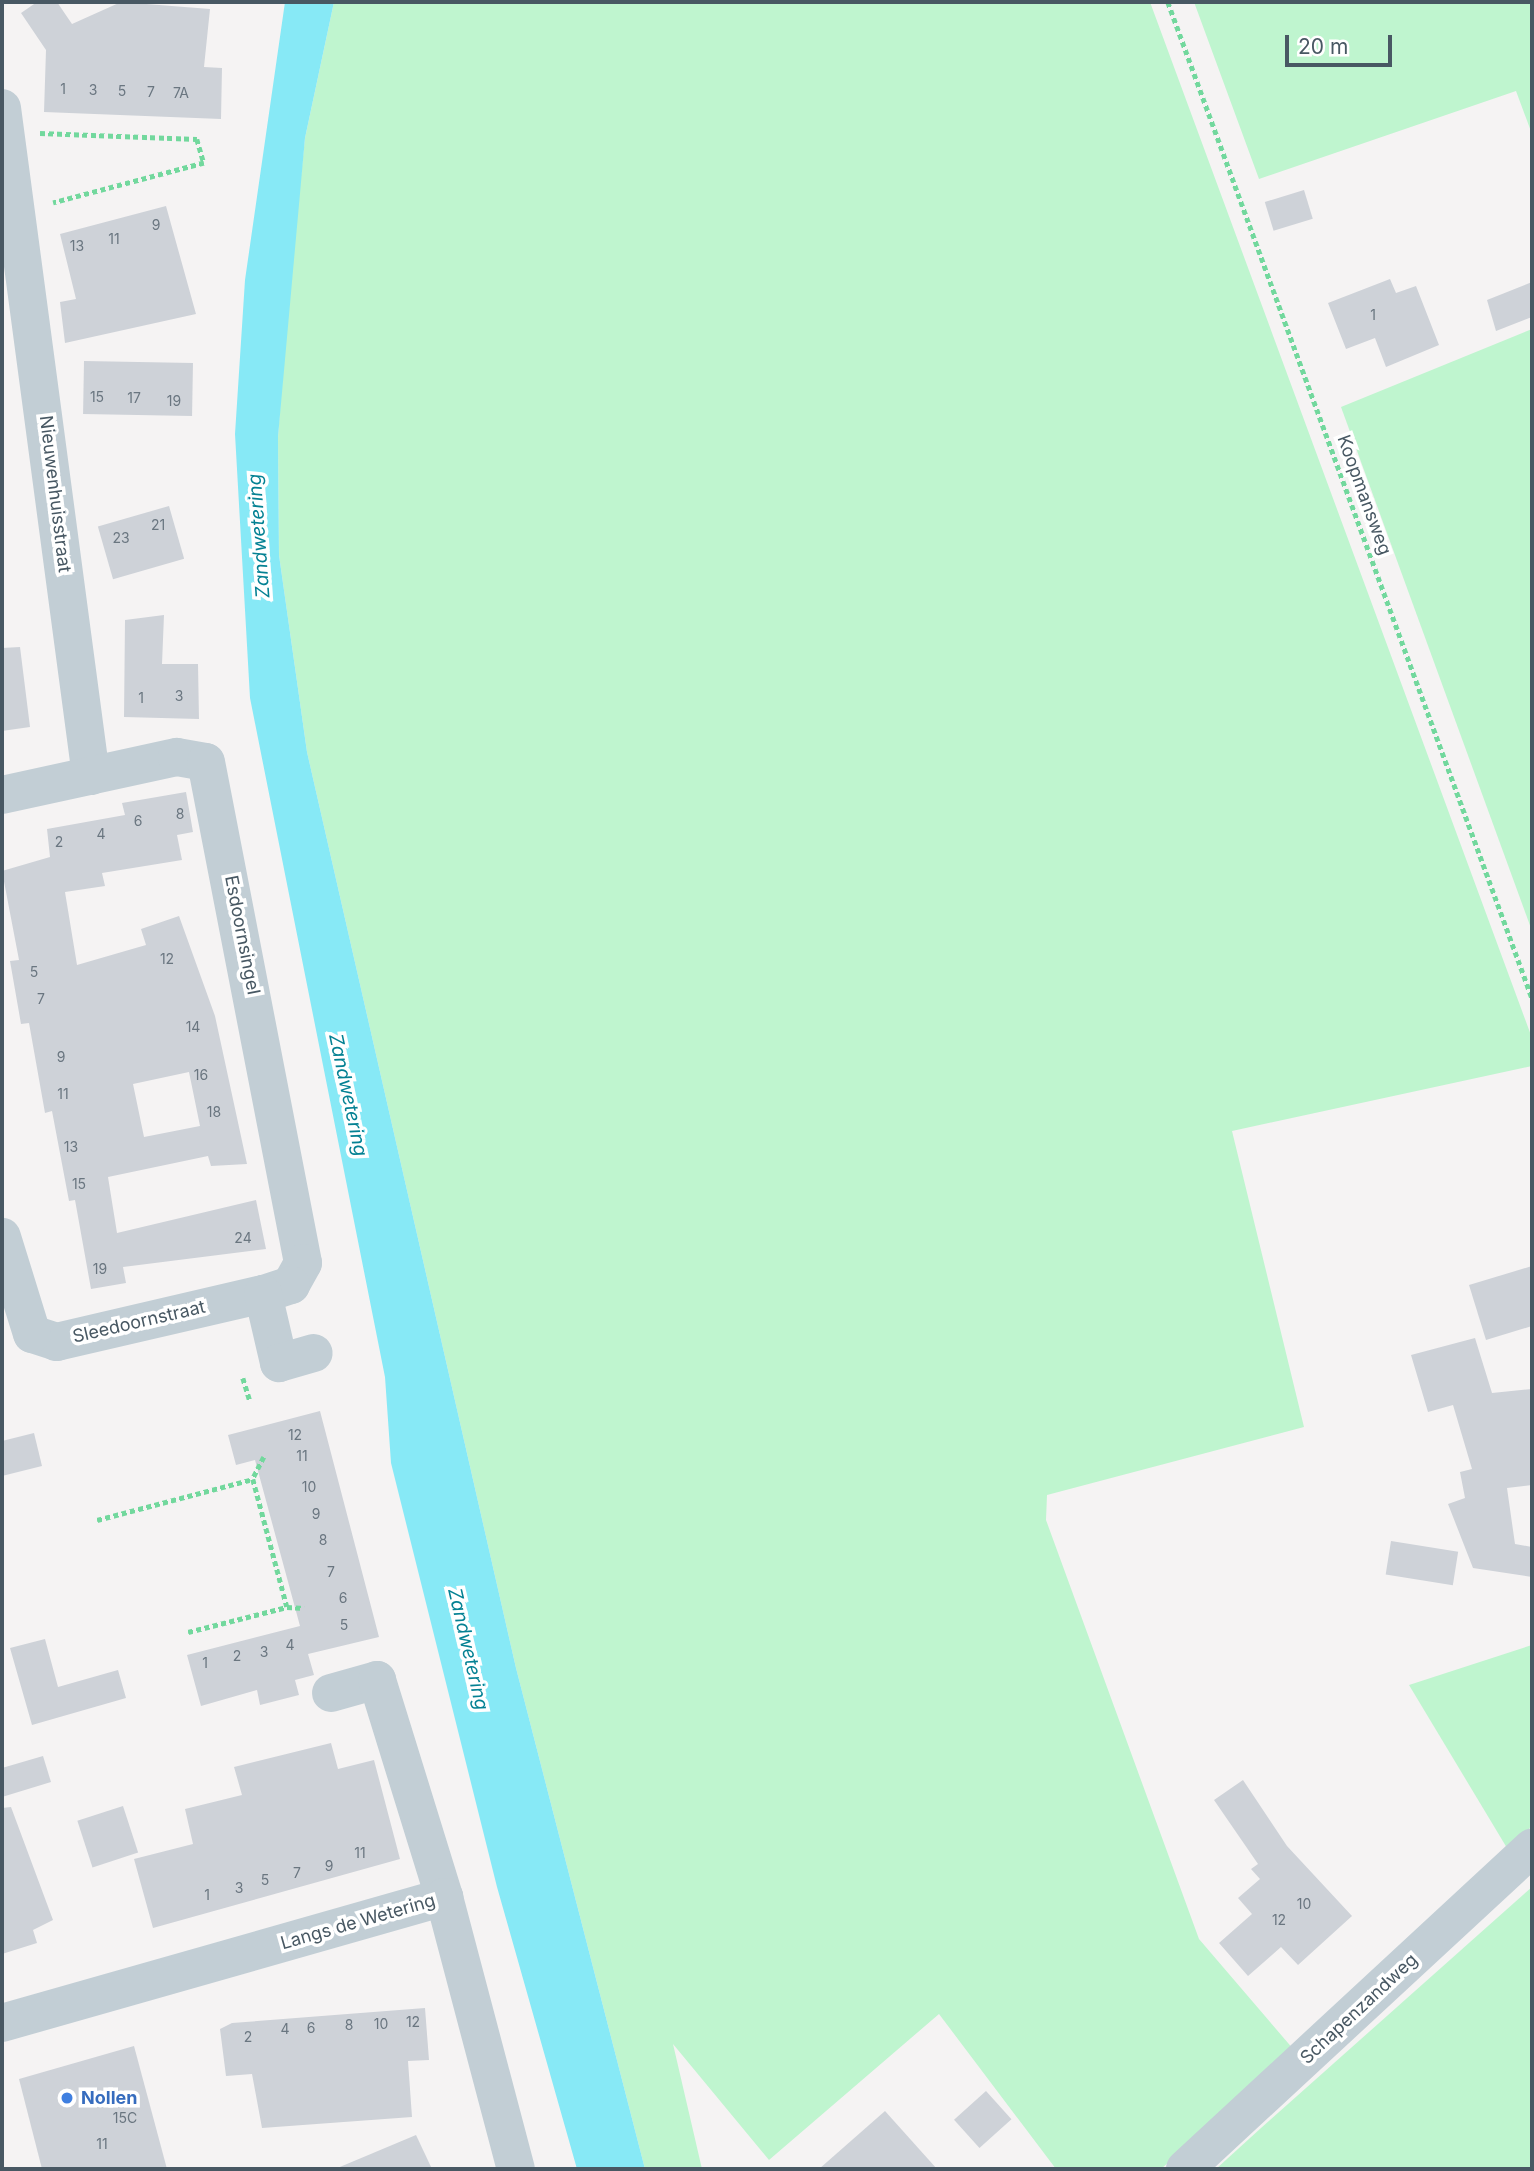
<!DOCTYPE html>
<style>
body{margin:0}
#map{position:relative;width:1534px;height:2171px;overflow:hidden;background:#f5f3f3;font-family:Inter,sans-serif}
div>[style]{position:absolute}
.green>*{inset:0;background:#bff5cf}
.water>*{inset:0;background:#87e9f6}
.building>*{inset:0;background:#ced2d8;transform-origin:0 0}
.path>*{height:4.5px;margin-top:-2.25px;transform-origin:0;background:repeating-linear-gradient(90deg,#72d89d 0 5px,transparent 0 8.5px)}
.minor>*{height:38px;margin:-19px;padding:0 19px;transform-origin:19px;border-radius:19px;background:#c2ced5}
.dots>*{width:19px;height:19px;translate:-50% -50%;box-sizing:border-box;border:4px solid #fff;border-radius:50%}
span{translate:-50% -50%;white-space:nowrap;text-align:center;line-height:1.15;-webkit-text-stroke:7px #fff;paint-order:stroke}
.number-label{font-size:14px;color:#6a7680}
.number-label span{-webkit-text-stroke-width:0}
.street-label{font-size:18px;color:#485863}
.shop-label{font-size:18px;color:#366cbe;font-weight:700}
.left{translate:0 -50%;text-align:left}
.water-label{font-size:19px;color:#048193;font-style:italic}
.frame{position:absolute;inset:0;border:4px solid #485863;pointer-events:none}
.scale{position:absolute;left:1285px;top:35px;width:107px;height:32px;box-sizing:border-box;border:4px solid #485863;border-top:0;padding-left:9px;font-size:21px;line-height:24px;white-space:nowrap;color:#485863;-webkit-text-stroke:5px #fff;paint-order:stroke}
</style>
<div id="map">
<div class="green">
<i style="clip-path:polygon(334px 2px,1150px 2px,1532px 1038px,1532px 1066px,1232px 1131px,1304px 1427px,1047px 1495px,1046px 1520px,1199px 1939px,1294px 2050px,1161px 2169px,1056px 2169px,939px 2014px,769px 2160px,673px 2044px,702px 2169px,645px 2169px,516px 1668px,307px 752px,279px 555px,278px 437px,289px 289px,305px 138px)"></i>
<i style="clip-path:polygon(1194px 2px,1532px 2px,1532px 134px,1516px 91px,1259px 179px)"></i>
<i style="clip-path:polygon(1532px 329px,1532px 931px,1341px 407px)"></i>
<i style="clip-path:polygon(1532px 1645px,1532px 1825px,1510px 1853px,1409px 1685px)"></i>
<i style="clip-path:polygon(1532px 1887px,1532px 2169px,1216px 2169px,1261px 2128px)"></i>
</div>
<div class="water">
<i style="clip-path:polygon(285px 2px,334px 2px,305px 138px,278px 437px,279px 555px,307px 752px,516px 1668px,645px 2169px,577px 2169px,497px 1887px,391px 1463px,385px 1377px,250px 698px,235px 434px,245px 280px)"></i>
</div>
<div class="building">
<i style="clip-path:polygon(37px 2px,57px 2px,72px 24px,121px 2px,210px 9px,204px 67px,222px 68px,221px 119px,44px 112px,46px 50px,21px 13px)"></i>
<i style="left:1304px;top:190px;width:30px;height:41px;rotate:73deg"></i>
<i style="clip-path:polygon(166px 206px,196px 314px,65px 343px,60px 302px,76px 299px,60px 234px)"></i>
<i style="clip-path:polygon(1390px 279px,1396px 293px,1416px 286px,1439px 345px,1386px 367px,1375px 338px,1346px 349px,1328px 303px)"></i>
<i style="clip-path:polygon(1532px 282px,1532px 317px,1496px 331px,1487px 300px)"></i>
<i style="left:84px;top:361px;width:109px;height:53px;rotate:1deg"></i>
<i style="left:169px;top:506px;width:55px;height:74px;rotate:74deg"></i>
<i style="clip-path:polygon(164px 615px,162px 664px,198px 664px,199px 719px,124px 717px,125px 620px)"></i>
<i style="clip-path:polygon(20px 647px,30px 727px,2px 731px,2px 648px)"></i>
<i style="clip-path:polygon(evenodd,186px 792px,193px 832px,177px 835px,182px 860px,102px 873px,105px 886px,65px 892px,77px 965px,146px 945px,141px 929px,179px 916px,215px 1016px,247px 1164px,211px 1166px,208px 1156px,108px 1177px,117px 1233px,256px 1200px,266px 1249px,123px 1267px,126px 1283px,91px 1289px,75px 1200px,69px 1201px,52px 1111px,45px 1113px,29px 1023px,21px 1024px,10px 961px,19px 960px,2px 871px,50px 857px,47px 829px,125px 815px,122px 803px,186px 792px,189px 1072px,200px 1126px,144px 1137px,133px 1084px,189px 1072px)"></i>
<i style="clip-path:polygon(1532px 1266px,1532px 1326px,1486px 1340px,1469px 1285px)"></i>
<i style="clip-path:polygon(1475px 1338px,1492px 1393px,1532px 1389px,1532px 1485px,1507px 1488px,1515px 1544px,1532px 1547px,1532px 1577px,1473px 1568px,1448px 1504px,1465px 1498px,1460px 1472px,1472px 1469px,1453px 1405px,1428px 1412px,1411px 1355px)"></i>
<i style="clip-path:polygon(320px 1411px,379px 1637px,308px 1654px,314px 1675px,295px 1680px,299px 1695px,260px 1705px,257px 1690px,201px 1706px,187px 1655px,300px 1626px,255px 1460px,236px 1465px,228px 1435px)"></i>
<i style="clip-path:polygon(34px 1433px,42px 1466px,2px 1476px,2px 1441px)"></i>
<i style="left:1391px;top:1541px;width:68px;height:34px;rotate:9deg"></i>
<i style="clip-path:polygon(45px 1639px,58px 1687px,118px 1670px,126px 1698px,32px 1725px,10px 1648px)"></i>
<i style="clip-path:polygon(331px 1743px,338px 1769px,374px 1760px,400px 1859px,153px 1928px,134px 1859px,193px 1844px,185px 1809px,242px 1795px,234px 1767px)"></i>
<i style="clip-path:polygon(43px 1756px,51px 1782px,2px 1797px,2px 1768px)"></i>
<i style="clip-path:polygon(1243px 1780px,1287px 1846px,1352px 1916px,1298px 1965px,1281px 1947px,1248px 1976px,1219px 1943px,1252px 1914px,1238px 1898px,1260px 1879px,1251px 1869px,1258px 1864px,1214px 1800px)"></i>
<i style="left:123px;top:1806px;width:49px;height:48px;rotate:72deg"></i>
<i style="clip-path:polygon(11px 1807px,53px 1920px,33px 1930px,37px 1943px,2px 1954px,2px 1808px)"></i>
<i style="clip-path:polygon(425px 2008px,429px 2060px,408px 2061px,412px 2117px,262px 2128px,252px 2074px,226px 2076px,220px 2029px,232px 2023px)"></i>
<i style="clip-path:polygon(134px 2046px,167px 2169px,42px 2169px,19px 2079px)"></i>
<i style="left:986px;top:2091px;width:38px;height:43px;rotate:48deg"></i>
<i style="clip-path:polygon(885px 2111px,937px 2169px,819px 2169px)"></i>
<i style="clip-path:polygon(416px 2135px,432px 2169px,335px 2169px)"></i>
</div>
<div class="path">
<i style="left:1168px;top:2px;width:1060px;rotate:69.92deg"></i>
<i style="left:40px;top:133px;width:157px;rotate:2.2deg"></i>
<i style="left:197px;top:139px;width:25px;rotate:74deg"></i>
<i style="left:204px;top:163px;width:156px;rotate:165.2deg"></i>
<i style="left:243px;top:1378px;width:24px;rotate:73deg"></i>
<i style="left:264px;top:1457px;width:25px;rotate:117deg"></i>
<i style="left:253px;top:1479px;width:132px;rotate:75.1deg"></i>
<i style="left:287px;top:1607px;width:17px;rotate:3deg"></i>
<i style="left:97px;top:1520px;width:161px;rotate:-14.7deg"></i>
<i style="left:188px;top:1632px;width:102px;rotate:-14.2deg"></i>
</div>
<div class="minor">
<i style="left:2px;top:108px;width:674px;rotate:82.41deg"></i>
<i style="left:2px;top:795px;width:179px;rotate:-12.3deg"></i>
<i style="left:177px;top:757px;width:29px;rotate:10deg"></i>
<i style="left:206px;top:762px;width:510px;rotate:79.04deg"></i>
<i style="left:303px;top:1263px;width:25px;rotate:119deg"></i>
<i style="left:291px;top:1285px;width:29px;rotate:162deg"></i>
<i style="left:263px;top:1294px;width:212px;rotate:166.9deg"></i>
<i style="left:57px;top:1342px;width:26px;rotate:-162deg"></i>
<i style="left:32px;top:1334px;width:102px;rotate:-107.2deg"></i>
<i style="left:263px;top:1294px;width:71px;rotate:76.9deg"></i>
<i style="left:279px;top:1363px;width:36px;rotate:-16deg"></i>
<i style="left:331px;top:1693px;width:48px;rotate:-15.8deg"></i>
<i style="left:377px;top:1680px;width:227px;rotate:72.8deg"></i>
<i style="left:2px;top:2023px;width:460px;rotate:-15.9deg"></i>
<i style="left:444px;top:1897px;width:281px;rotate:75.2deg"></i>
<i style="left:1185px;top:2169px;width:473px;rotate:-42.8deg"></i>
</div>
<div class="dots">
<i style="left:67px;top:2098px;background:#3f7fe0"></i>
</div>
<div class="number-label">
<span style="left:63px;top:89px">1</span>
<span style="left:93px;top:90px">3</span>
<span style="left:122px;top:91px">5</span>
<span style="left:151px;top:92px">7</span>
<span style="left:181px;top:93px">7A</span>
<span style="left:156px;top:225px">9</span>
<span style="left:114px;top:239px">11</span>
<span style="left:77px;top:246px">13</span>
<span style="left:1373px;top:315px">1</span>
<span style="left:97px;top:397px">15</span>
<span style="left:134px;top:398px">17</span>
<span style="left:174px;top:401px">19</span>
<span style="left:158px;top:525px">21</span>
<span style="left:121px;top:538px">23</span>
<span style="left:179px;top:696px">3</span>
<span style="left:141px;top:698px">1</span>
<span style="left:180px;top:814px">8</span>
<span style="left:138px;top:821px">6</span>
<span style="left:101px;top:834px">4</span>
<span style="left:59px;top:842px">2</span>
<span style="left:167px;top:959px">12</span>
<span style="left:34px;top:972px">5</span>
<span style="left:41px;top:999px">7</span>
<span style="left:193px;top:1027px">14</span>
<span style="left:61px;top:1057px">9</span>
<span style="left:201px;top:1075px">16</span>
<span style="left:63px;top:1094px">11</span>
<span style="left:214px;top:1112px">18</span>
<span style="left:71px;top:1147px">13</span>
<span style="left:79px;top:1184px">15</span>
<span style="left:243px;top:1238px">24</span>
<span style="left:100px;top:1269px">19</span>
<span style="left:295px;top:1435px">12</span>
<span style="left:302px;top:1456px">11</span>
<span style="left:309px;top:1487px">10</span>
<span style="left:316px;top:1514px">9</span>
<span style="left:323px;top:1540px">8</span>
<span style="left:331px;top:1572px">7</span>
<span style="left:343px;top:1598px">6</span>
<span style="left:344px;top:1625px">5</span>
<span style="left:290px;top:1645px">4</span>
<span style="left:264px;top:1652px">3</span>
<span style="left:237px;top:1656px">2</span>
<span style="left:205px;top:1663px">1</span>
<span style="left:360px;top:1853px">11</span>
<span style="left:329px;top:1866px">9</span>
<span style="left:297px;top:1873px">7</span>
<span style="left:265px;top:1880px">5</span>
<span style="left:239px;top:1888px">3</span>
<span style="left:207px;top:1895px">1</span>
<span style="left:1304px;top:1904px">10</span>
<span style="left:1279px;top:1920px">12</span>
<span style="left:413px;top:2022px">12</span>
<span style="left:381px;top:2024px">10</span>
<span style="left:349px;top:2025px">8</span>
<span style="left:311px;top:2028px">6</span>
<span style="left:285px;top:2029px">4</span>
<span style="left:248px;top:2037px">2</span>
<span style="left:125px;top:2118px">15C</span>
<span style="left:102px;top:2144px">11</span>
</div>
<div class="street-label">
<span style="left:55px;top:494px;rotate:83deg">Nieuwenhuisstraat</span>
<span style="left:1364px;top:495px;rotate:70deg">Koopmansweg</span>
<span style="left:242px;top:935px;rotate:79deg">Esdoornsingel</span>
<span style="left:139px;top:1322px;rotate:-13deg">Sleedoornstraat</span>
<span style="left:358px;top:1922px;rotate:-16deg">Langs de Wetering</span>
<span style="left:1359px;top:2009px;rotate:-43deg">Schapenzandweg</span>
</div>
<div class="shop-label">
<span class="left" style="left:81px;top:2098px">Nollen</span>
</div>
<div class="water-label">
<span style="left:259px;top:536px;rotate:-94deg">Zandwetering</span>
<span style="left:348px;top:1095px;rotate:78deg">Zandwetering</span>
<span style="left:468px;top:1649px;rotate:77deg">Zandwetering</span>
</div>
<div class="frame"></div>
<div class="scale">20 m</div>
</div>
